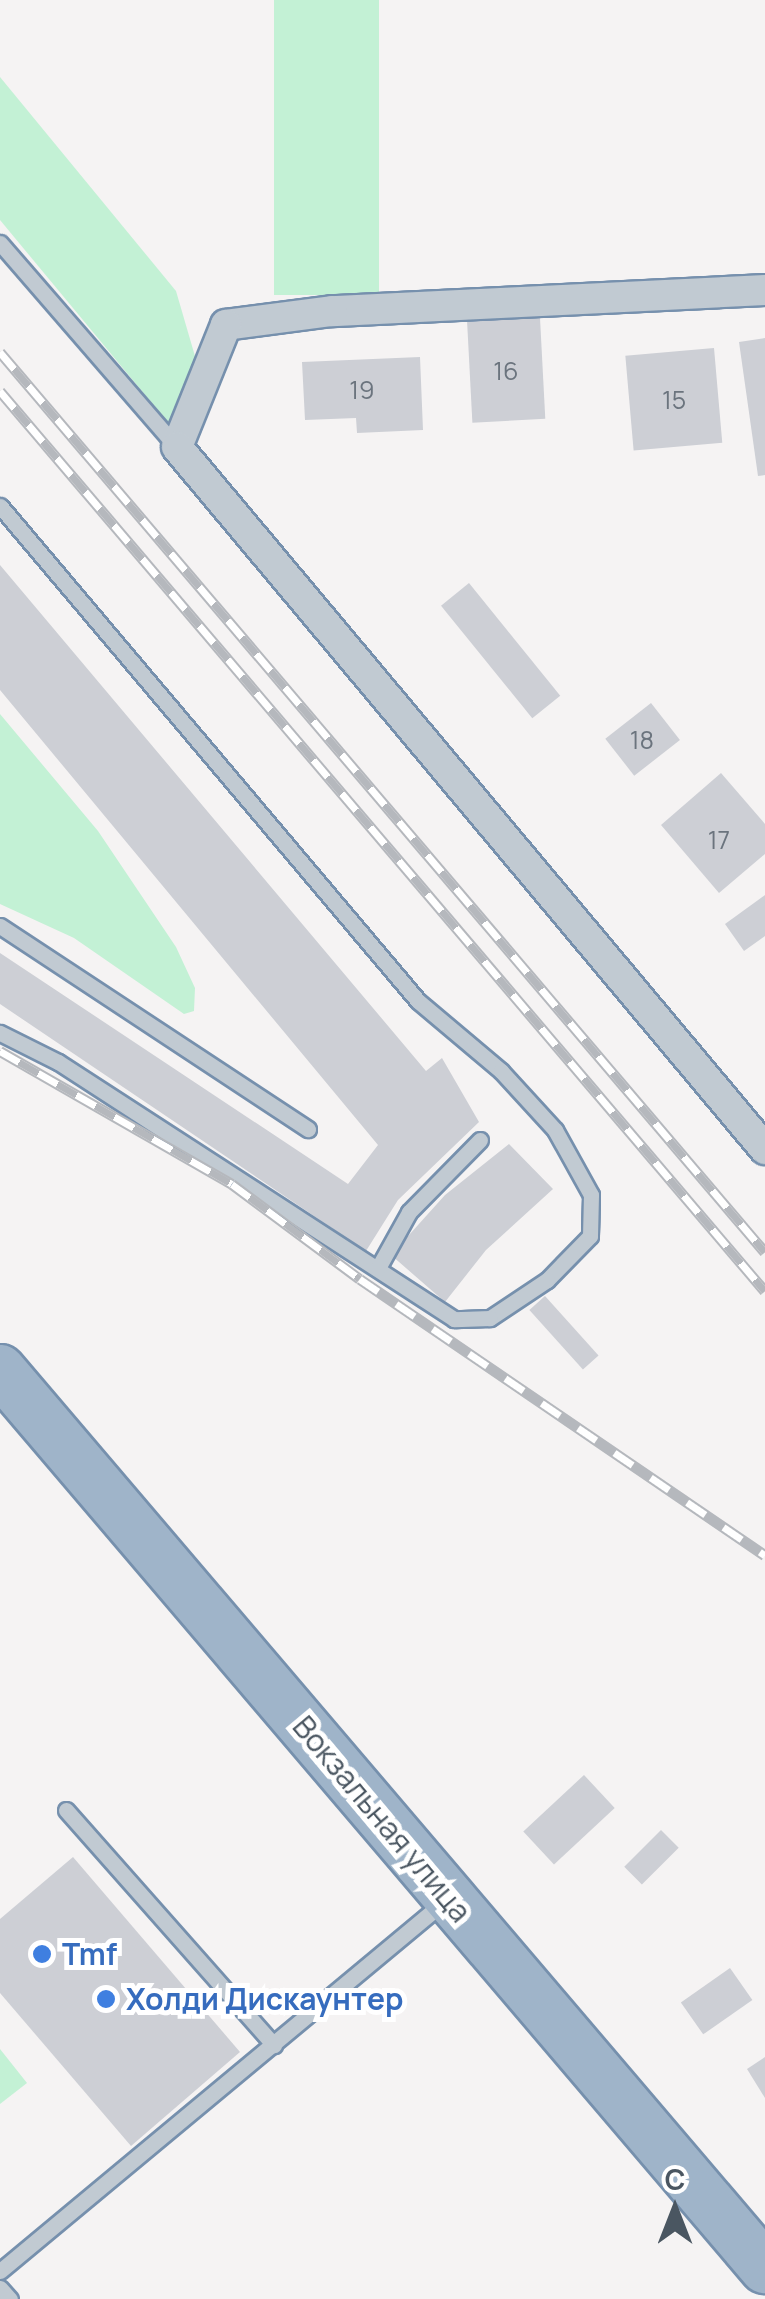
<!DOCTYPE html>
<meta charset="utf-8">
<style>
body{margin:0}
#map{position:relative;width:765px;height:2299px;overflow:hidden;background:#f5f3f3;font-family:Manrope,sans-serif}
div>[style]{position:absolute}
.green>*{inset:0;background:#c3f1d5;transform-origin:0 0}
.building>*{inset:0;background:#cdcfd5;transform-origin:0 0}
.roads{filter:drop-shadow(2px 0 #7690ad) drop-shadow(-2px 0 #7690ad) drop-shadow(0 2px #7690ad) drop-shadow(0 -2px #7690ad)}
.service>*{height:15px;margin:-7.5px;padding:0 7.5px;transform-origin:7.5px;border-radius:7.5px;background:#c1cad2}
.minor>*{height:30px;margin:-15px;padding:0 15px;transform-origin:15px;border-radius:15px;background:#c1cad2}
.trunk>*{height:50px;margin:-25px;padding:0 25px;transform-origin:25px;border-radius:25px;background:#9fb4c9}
.rail>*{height:11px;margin-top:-5.5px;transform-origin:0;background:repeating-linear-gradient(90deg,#fff 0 22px,#b5b8bd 0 44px);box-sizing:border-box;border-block:2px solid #b5b8bd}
.dots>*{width:28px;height:28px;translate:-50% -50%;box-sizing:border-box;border:5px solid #fff;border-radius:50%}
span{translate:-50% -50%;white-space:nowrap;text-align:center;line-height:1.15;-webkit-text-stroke:10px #fff;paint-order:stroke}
.number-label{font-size:25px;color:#6b747e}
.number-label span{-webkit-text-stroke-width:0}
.street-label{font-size:30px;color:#4a5661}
.shop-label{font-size:30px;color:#366cbe;font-weight:700}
.left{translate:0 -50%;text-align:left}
.north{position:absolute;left:625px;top:2159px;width:100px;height:100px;-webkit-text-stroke:8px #fff;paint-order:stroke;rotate:0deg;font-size:28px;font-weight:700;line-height:40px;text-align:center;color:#4a5661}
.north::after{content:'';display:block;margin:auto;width:35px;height:45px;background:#4a5661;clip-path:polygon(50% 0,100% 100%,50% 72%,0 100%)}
</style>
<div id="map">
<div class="green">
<i style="left:274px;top:0;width:105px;height:295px"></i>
<i style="clip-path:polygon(0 77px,176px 291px,206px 394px,170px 425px,0 220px)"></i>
<i style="clip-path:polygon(0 714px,98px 831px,176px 947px,195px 988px,194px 1011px,184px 1014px,74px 938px,0 904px)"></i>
<i style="clip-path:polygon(0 2049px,27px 2083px,0 2104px)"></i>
</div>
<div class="building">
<i style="left:540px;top:318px;width:101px;height:73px;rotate:87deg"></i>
<i style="clip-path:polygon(765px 338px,765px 475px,758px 476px,739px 342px)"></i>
<i style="left:714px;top:348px;width:95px;height:89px;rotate:85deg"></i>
<i style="clip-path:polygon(420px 357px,423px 430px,357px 433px,356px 418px,305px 420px,302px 362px)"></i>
<i style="clip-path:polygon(0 565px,426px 1071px,442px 1058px,479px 1122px,398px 1200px,366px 1251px,0 1004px,0 953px,348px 1184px,378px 1145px,0 690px)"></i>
<i style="left:469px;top:583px;width:145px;height:36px;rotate:51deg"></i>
<i style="left:651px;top:703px;width:47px;height:58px;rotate:52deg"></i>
<i style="clip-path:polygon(721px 773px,765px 824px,765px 854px,719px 893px,661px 825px)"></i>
<i style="clip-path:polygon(765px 895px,765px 936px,744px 951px,725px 924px)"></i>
<i style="clip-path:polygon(509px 1144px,553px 1189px,486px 1250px,445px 1302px,391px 1255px,445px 1195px)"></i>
<i style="left:545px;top:1296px;width:80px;height:21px;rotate:48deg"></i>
<i style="left:584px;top:1775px;width:45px;height:83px;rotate:47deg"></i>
<i style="left:661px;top:1830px;width:25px;height:52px;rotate:45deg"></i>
<i style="clip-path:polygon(73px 1857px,240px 2052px,131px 2146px,0 1993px,0 1919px)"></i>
<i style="left:730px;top:1968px;width:39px;height:60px;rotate:55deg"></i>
<i style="clip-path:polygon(765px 2057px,765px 2098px,747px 2069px)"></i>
</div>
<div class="roads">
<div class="service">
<i style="left:0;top:243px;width:270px;rotate:49.1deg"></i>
<i style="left:0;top:506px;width:648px;rotate:49.82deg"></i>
<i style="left:418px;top:1001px;width:109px;rotate:40.1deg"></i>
<i style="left:501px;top:1071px;width:80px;rotate:47.5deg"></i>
<i style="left:555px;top:1130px;width:74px;rotate:61deg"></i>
<i style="left:591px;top:1195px;width:41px;rotate:91.4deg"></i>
<i style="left:590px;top:1236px;width:62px;rotate:134.3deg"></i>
<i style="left:547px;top:1280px;width:69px;rotate:146.3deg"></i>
<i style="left:490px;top:1318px;width:36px;rotate:178deg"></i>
<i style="left:454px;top:1319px;width:472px;rotate:-147deg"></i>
<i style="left:58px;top:1062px;width:65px;rotate:-153.4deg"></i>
<i style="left:0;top:926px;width:369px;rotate:33.4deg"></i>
<i style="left:378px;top:1268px;width:64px;rotate:-61deg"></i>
<i style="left:409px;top:1212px;width:101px;rotate:-45.4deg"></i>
<i style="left:66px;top:1810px;width:314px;rotate:48.5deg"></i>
<i style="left:0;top:2271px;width:580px;rotate:-39.75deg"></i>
<i style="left:0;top:2288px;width:15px;rotate:48deg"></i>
</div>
<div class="minor">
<i style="left:765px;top:290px;width:434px;rotate:177.2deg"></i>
<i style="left:332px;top:311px;width:107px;rotate:172.5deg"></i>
<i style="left:226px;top:325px;width:131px;rotate:111.9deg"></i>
<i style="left:177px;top:447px;width:916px;rotate:50.05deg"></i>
</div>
<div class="trunk">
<i style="left:0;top:1370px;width:1180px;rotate:49.57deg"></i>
</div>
</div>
<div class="rail">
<i style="left:0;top:352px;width:1181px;rotate:49.64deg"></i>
<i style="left:0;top:391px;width:1181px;rotate:49.64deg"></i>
<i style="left:0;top:1051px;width:267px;rotate:29.8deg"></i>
<i style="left:232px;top:1184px;width:159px;rotate:36.6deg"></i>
<i style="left:360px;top:1279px;width:490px;rotate:34.3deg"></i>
</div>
<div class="dots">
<i style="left:42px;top:1954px;background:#3f7fe0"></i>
<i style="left:106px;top:1999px;background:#3f7fe0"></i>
</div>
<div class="number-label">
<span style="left:506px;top:371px">16</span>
<span style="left:362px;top:390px">19</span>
<span style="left:674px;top:400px">15</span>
<span style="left:642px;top:740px">18</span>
<span style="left:719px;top:840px">17</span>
</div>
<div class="street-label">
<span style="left:382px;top:1819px;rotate:50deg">Вокзальная улица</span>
</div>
<div class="shop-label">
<span class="left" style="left:62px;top:1954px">Tmf</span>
<span class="left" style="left:126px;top:1999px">Холди Дискаунтер</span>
</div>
<div class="north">С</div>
</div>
